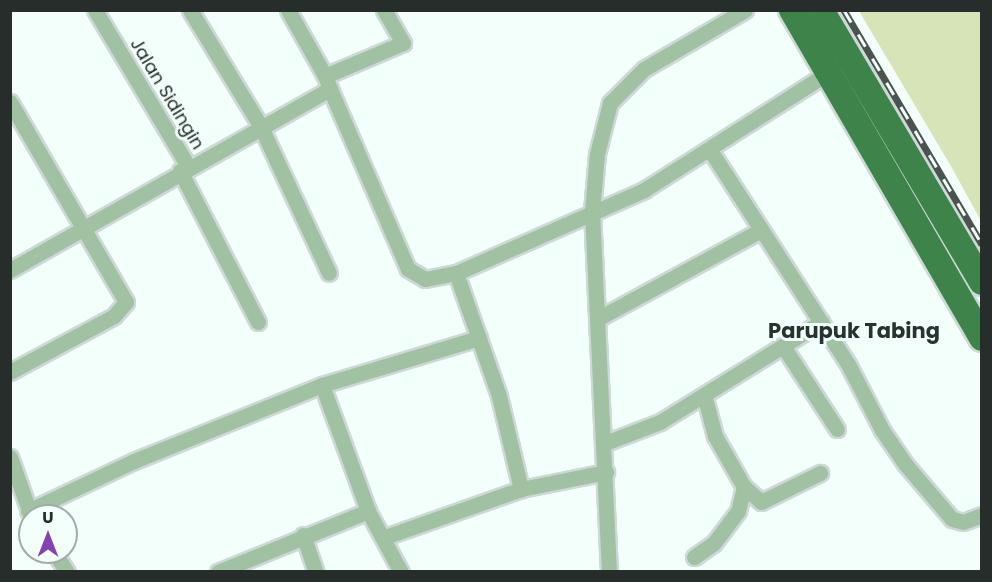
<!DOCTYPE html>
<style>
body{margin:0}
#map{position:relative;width:992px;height:582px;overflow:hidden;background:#f2fffb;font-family:Poppins,sans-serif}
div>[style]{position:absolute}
.green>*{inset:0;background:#d7e4b8}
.roads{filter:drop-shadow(2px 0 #cdd9d6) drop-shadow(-2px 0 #cdd9d6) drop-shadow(0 2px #cdd9d6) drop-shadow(0 -2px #cdd9d6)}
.minor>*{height:15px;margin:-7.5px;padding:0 7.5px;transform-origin:7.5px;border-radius:7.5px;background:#a0c1a2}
.trunk>*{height:26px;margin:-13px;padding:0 13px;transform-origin:13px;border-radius:13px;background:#3e844a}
.rail>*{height:7px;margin-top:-3.5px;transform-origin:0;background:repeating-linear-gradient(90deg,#f2fffb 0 14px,#4b5250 0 28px);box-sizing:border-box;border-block:2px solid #4b5250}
span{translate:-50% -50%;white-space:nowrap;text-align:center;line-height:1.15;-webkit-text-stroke:6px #f2fffb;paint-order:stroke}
.street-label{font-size:18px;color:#272d2b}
.quarter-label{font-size:21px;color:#26332f;font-weight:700}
.frame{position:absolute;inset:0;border:12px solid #272d2b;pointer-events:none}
.north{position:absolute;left:18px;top:504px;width:60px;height:60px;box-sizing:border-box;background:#f2fffb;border:2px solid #a1aba8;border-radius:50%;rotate:0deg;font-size:16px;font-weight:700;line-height:24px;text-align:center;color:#272d2b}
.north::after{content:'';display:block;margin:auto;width:21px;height:27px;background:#8641b5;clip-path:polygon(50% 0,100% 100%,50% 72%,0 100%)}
</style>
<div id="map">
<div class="green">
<i style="clip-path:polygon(859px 11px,981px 11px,981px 221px,952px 168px)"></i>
</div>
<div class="roads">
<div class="minor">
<i style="left:95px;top:10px;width:182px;rotate:59.2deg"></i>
<i style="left:190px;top:10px;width:135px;rotate:58.7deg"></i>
<i style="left:260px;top:125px;width:163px;rotate:65deg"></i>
<i style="left:288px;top:10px;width:76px;rotate:60.7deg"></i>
<i style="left:330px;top:89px;width:196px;rotate:66.6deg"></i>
<i style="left:408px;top:269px;width:20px;rotate:30deg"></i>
<i style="left:425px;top:279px;width:32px;rotate:-11deg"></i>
<i style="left:456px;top:273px;width:206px;rotate:-23.8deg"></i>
<i style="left:644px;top:190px;width:219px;rotate:-32.5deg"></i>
<i style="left:10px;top:102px;width:231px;rotate:59.9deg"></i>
<i style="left:126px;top:302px;width:18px;rotate:131deg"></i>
<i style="left:114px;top:316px;width:118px;rotate:151.7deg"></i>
<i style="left:710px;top:150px;width:257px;rotate:57.2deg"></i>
<i style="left:849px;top:366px;width:72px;rotate:62.7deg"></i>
<i style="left:882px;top:430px;width:42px;rotate:55.6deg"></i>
<i style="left:906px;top:465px;width:71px;rotate:49.6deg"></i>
<i style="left:952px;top:519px;width:11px;rotate:15deg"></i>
<i style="left:963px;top:522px;width:20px;rotate:-20deg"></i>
<i style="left:180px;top:171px;width:170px;rotate:62.7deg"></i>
<i style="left:10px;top:270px;width:368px;rotate:-29.5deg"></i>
<i style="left:330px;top:89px;width:14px;rotate:-111deg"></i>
<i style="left:325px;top:76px;width:85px;rotate:-22.9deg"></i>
<i style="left:403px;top:43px;width:38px;rotate:-120deg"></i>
<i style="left:456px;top:273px;width:130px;rotate:70.7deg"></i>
<i style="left:499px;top:396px;width:96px;rotate:76.7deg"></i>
<i style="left:599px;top:318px;width:182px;rotate:-28.5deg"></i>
<i style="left:783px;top:346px;width:99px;rotate:57deg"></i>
<i style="left:322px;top:385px;width:134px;rotate:69.9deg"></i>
<i style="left:368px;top:511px;width:69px;rotate:61.6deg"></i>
<i style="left:605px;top:443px;width:59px;rotate:-20.9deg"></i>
<i style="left:660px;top:422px;width:190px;rotate:-31.8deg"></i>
<i style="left:10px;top:457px;width:63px;rotate:70.4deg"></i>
<i style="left:744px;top:487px;width:23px;rotate:41deg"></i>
<i style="left:761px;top:502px;width:66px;rotate:-26.2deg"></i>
<i style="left:28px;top:511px;width:117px;rotate:-25.3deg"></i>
<i style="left:134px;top:461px;width:203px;rotate:-22deg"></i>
<i style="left:322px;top:385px;width:164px;rotate:-16.7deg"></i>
<i style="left:303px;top:535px;width:39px;rotate:71deg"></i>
<i style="left:385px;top:537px;width:144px;rotate:-19.4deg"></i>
<i style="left:521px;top:489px;width:87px;rotate:-11.3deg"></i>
<i style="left:54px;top:552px;width:24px;rotate:57deg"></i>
<i style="left:694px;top:557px;width:24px;rotate:-35deg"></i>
<i style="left:714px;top:543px;width:40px;rotate:-53deg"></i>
<i style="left:738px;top:511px;width:25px;rotate:-76deg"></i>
<i style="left:744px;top:487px;width:59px;rotate:-119.6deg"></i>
<i style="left:715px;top:436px;width:42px;rotate:-105deg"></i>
<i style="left:218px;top:572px;width:162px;rotate:-22.1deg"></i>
<i style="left:609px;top:572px;width:361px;rotate:-92.7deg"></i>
<i style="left:592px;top:211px;width:57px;rotate:-85deg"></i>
<i style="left:597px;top:154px;width:53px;rotate:-75.7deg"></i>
<i style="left:610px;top:103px;width:48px;rotate:-45deg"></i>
<i style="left:644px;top:69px;width:117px;rotate:-30.3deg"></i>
</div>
<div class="trunk">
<i style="left:792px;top:10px;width:379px;rotate:59.9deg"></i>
<i style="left:821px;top:10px;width:316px;rotate:59.4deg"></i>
</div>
</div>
<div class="rail">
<i style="left:844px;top:10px;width:272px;rotate:59.5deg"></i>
</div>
<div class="street-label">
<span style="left:167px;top:94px;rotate:59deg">Jalan Sidingin</span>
</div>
<div class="quarter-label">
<span style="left:854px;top:331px">Parupuk Tabing</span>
</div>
<div class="frame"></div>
<div class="north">U</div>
</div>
